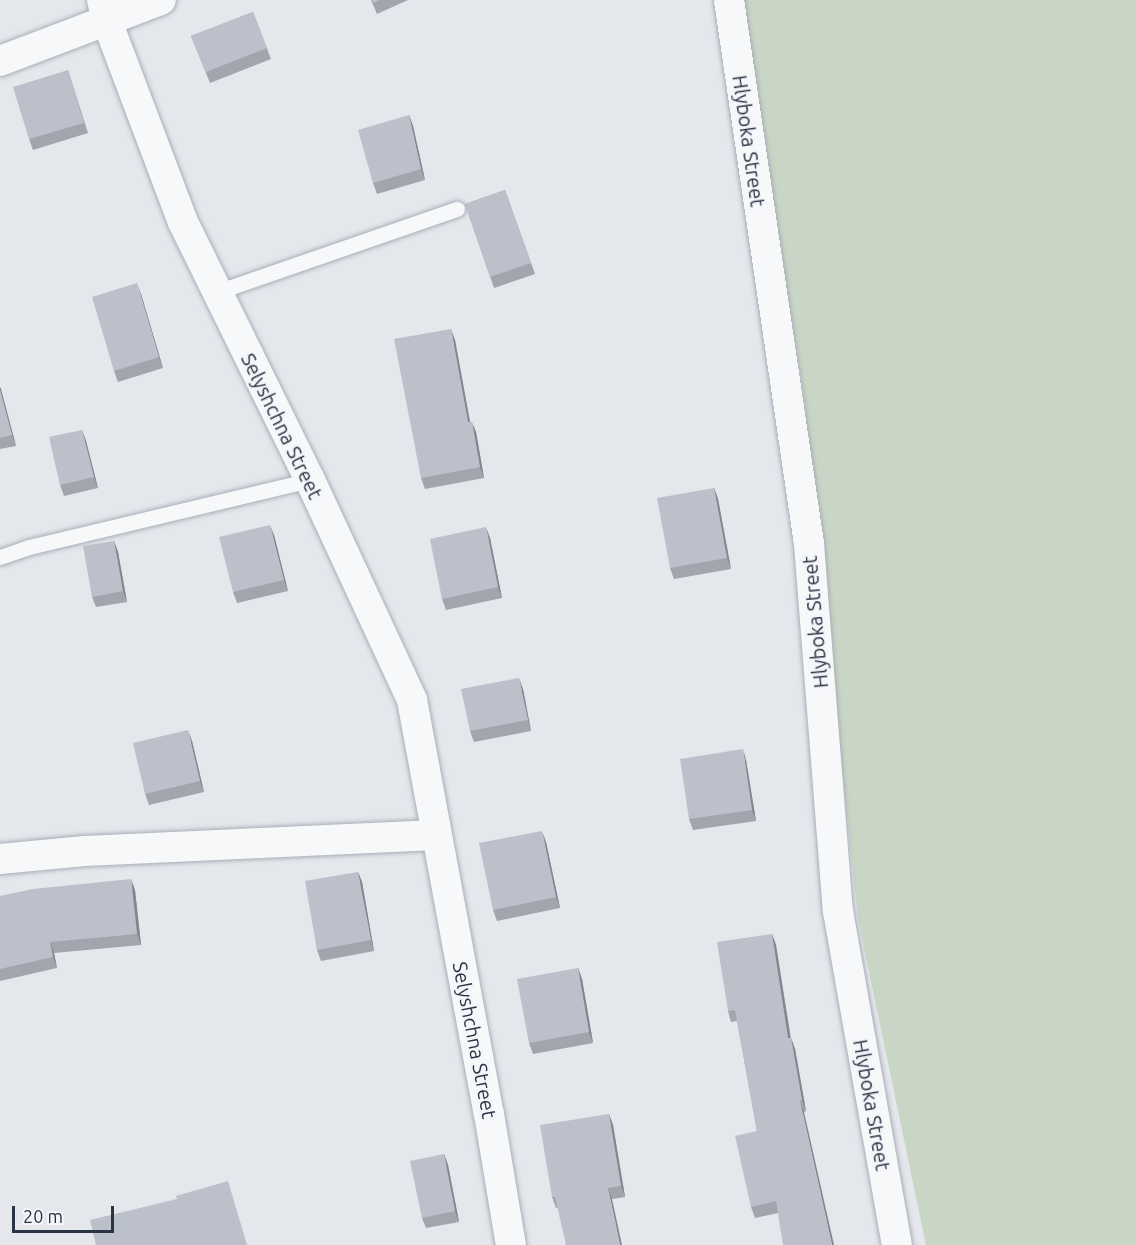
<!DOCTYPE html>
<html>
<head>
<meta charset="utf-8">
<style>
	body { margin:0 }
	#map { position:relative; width:1136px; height:1245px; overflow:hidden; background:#e4e7ec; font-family:Ubuntu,sans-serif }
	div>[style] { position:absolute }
	.green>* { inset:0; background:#c9d6c5 }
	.roads { filter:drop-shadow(0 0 2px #a9aeb7) drop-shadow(0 0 2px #a9aeb7) }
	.service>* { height:15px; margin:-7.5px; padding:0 7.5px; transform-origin:7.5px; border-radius:7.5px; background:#f7f8fa }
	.minor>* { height:30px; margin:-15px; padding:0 15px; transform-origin:15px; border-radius:15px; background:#f7f8fa }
	.wall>* { inset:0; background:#a1a5ae }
	.shaded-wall>* { inset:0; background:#83868d }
	.building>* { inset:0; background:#bbc0ca }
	span { translate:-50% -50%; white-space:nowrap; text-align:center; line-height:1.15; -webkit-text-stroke:5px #f4f6f9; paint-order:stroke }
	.street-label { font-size:20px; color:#2b3445 }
	.scale { position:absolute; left:12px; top:1206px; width:102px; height:27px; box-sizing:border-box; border:3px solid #2b3445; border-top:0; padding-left:8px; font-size:18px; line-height:21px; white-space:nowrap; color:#2b3445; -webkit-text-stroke:4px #f4f6f9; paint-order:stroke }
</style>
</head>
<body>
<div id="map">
	<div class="green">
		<i style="clip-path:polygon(738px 0,1136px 0,1136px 1245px,926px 1245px,858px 919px,803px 390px)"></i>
	</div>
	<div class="roads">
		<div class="service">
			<i style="left:217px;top:292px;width:254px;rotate:-19.1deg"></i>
			<i style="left:0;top:557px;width:31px;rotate:-19deg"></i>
			<i style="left:29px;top:547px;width:289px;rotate:-13.4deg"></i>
		</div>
		<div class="minor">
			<i style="left:102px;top:0;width:22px;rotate:77deg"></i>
			<i style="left:107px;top:21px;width:215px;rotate:69.3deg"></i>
			<i style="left:183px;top:222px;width:288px;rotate:63.8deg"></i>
			<i style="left:310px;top:480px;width:242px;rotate:65.1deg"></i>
			<i style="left:412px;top:700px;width:421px;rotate:79.5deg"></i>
			<i style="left:489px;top:1114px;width:133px;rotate:80.5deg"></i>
			<i style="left:729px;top:0;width:550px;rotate:81.63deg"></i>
			<i style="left:809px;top:544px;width:368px;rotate:85.5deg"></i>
			<i style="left:838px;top:911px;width:339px;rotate:80deg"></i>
			<i style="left:0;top:61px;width:172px;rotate:-20.8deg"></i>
			<i style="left:0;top:859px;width:85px;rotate:-5.4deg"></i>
			<i style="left:85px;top:851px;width:352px;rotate:-2.6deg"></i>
		</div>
	</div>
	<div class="wall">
		<i style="clip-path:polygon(371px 0,408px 0,377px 14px)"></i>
		<i style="clip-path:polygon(253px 12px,271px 59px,210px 83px,191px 36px)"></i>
		<i style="clip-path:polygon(68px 70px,88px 133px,33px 150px,29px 139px)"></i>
		<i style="clip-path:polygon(409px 115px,413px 126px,425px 180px,377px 194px,373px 183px)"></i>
		<i style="clip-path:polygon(505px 190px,535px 274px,494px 288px,465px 204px)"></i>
		<i style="clip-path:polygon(141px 294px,163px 368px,118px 382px,114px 371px)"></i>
		<i style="clip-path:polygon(455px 340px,470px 422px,476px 432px,484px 478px,425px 489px,421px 478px)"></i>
		<i style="clip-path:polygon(0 387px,16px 446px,0 449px)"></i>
		<i style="clip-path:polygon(82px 430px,86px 441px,98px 488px,64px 496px,60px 485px)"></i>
		<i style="clip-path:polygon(714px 488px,718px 499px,731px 569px,674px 579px,670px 568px)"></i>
		<i style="clip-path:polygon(274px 535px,288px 591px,237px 603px,233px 592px)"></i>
		<i style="clip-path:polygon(490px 538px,502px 598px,446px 610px,442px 599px)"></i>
		<i style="clip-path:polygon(114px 541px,118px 552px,127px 602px,96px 607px,92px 597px)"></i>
		<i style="clip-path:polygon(523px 689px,531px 731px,474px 742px,470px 731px)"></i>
		<i style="clip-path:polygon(192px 741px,204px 792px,149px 805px,145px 794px)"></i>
		<i style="clip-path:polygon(746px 760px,756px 821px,693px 830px,689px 819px)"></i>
		<i style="clip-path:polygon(546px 842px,560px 908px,497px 921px,493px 910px)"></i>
		<i style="clip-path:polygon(358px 872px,362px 882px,374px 951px,321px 961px,317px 950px)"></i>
		<i style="clip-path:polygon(135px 890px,141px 945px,54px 953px,57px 968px,0 981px,0 896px)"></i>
		<i style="clip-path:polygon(772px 934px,776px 945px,791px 1038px,795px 1049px,806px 1111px,804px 1112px,778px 1213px,755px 1218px,751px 1207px,757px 1131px,737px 1021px,731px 1022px,728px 1011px)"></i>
		<i style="clip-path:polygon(578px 968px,582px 979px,593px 1043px,533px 1054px,529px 1043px)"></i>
		<i style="clip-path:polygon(609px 1114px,613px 1125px,625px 1197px,556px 1208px,552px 1197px)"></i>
		<i style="clip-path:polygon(444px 1154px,448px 1165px,459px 1222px,426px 1228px,422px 1218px)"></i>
	</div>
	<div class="shaded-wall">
		<i style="clip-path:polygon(409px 115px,413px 126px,425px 180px,421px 169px)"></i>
		<i style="clip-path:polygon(137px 283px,141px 294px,163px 368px,159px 357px)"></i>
		<i style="clip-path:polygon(451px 329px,455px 340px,472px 433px,468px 422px)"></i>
		<i style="clip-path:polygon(0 387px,1px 389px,16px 446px,12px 435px,0 390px)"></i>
		<i style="clip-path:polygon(472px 422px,476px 432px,484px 478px,480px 467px)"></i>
		<i style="clip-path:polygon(82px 430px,86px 441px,98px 488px,94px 477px)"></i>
		<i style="clip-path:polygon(714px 488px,718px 499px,731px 569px,727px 558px)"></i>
		<i style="clip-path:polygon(270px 525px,274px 535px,288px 591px,284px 580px)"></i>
		<i style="clip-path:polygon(486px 527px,490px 538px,502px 598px,498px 587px)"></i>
		<i style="clip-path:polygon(114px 541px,118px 552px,127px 602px,123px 591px)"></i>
		<i style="clip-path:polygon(519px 678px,523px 689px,531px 731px,528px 720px)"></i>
		<i style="clip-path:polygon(188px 730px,192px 741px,204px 792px,200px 781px)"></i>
		<i style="clip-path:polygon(743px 749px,746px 760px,756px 821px,752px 810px)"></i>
		<i style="clip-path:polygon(542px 831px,546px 842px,560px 908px,556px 897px)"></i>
		<i style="clip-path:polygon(358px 872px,362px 882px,374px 951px,371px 940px)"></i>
		<i style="clip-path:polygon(131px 879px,135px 890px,141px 945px,137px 934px)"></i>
		<i style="clip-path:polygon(772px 934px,776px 945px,792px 1049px,788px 1038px)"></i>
		<i style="clip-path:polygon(50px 942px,54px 953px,57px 968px,53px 957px)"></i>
		<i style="clip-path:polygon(578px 968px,582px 979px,593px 1043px,589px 1032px)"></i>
		<i style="clip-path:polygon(791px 1038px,795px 1049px,806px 1111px,802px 1100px)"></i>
		<i style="clip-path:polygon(800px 1101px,804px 1112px,834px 1245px,832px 1245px)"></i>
		<i style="clip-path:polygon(609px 1114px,613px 1125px,625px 1197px,621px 1186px)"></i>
		<i style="clip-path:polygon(444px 1154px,448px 1165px,459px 1222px,455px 1211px)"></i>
		<i style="clip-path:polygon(608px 1188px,612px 1199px,622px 1245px,620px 1245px)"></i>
	</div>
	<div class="building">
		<i style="clip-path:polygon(372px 0,379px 0,373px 3px)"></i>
		<i style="clip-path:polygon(253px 12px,267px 48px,206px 72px,191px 36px)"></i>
		<i style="clip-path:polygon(68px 70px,84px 123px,29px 139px,13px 87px)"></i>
		<i style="clip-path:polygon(409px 115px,421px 169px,373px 183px,358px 130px)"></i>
		<i style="clip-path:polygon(505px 190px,531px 263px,490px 277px,465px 204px)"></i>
		<i style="clip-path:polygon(137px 283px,159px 357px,114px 371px,92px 297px)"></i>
		<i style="clip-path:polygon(451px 329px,468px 422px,472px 422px,480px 467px,421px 478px,394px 339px)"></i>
		<i style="clip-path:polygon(0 390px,12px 435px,0 438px)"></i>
		<i style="clip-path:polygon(82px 430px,94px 477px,60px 485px,49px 437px)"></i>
		<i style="clip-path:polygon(714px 488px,727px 558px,670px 568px,657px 498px)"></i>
		<i style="clip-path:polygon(270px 525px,284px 580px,233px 592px,219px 537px)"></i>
		<i style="clip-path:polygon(486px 527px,498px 587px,442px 599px,430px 539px)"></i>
		<i style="clip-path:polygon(114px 541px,123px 591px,92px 597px,83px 546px)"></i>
		<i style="clip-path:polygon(519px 678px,528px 720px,470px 731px,461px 689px)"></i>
		<i style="clip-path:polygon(188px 730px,200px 781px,145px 794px,133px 743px)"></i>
		<i style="clip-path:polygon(743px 749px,752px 810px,689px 819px,680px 759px)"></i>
		<i style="clip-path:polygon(542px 831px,556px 897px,493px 910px,479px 843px)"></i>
		<i style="clip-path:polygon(358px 872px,371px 940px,317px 950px,305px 881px)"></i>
		<i style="clip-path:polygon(131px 879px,137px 934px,50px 942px,53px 957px,0 969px,0 896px,33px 889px)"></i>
		<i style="clip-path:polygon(772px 934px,788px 1038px,791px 1038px,802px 1100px,800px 1101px,832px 1245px,783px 1245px,776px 1201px,751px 1207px,735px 1136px,757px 1131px,735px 1010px,728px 1011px,717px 942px)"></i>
		<i style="clip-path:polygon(578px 968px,589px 1032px,529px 1043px,517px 979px)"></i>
		<i style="clip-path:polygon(609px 1114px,621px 1186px,608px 1188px,620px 1245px,566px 1245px,555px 1197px,552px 1197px,540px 1125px)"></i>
		<i style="clip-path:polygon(444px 1154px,455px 1211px,422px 1218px,410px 1161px)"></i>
		<i style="clip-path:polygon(228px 1181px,247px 1245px,96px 1245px,90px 1220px,177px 1199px,176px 1196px)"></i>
	</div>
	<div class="street-label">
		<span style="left:749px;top:141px;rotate:82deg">Hlyboka Street</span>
		<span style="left:282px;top:426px;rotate:64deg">Selyshchna Street</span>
		<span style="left:815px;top:622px;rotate:-95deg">Hlyboka Street</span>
		<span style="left:475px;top:1040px;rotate:79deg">Selyshchna Street</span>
		<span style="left:872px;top:1105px;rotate:80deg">Hlyboka Street</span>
	</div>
	<div class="scale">20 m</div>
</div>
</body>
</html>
